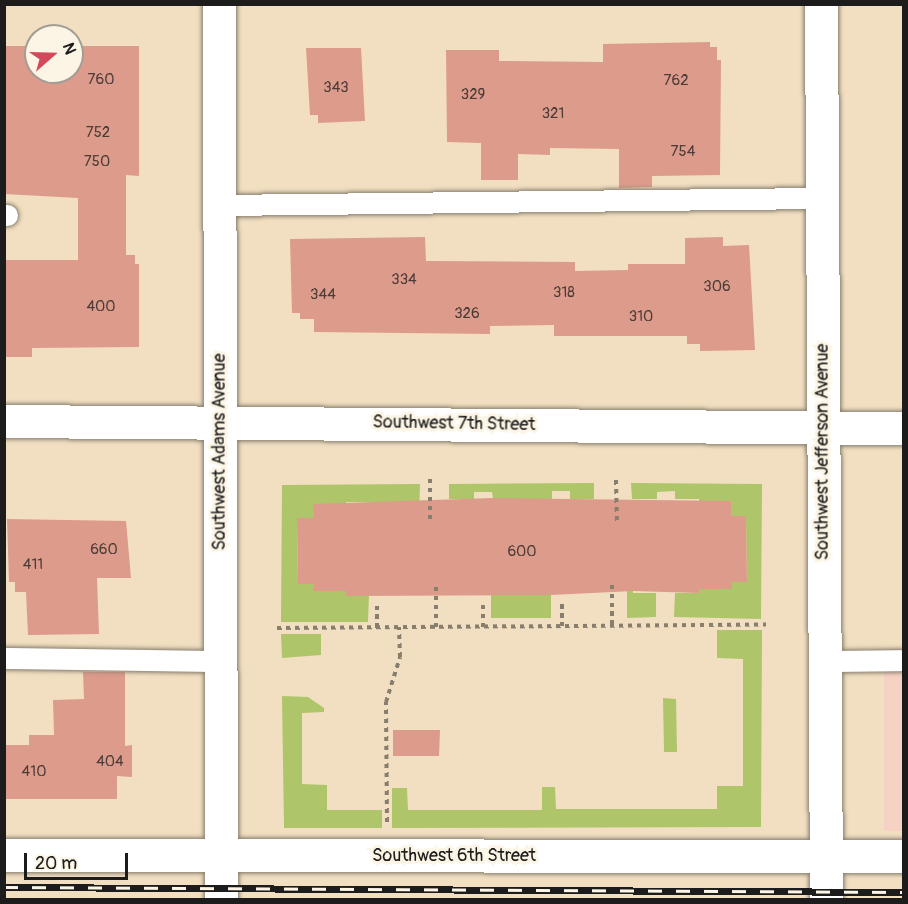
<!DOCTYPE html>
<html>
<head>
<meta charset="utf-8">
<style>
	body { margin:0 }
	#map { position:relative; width:908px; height:904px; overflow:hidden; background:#f2dfc1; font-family:Pangolin,sans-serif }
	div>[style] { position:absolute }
	.built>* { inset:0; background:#f6d2c4 }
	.green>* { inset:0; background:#afc569 }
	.building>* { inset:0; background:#dc9b8b }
	.path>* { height:4px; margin-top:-2px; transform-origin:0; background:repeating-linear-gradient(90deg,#877e6e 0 4.5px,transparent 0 9px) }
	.roads { filter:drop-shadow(0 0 2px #877e6e) drop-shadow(0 0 2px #877e6e) }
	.lane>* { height:21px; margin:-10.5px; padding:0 10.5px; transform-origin:10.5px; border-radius:10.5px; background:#fff }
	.street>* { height:33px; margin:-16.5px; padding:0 16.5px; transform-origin:16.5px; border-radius:16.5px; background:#fff }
	.secondary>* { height:33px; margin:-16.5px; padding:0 16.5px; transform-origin:16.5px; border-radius:16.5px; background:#fff }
	.rail>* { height:7px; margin-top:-3.5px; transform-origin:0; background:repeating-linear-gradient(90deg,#fcf5e5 0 14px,#1c1c1c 0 28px); box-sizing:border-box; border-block:2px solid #1c1c1c }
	span { translate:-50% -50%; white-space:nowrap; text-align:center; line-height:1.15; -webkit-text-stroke:6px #fcf5e5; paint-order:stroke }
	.number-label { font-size:15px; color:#4c3c38 }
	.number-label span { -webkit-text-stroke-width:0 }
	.street-label { font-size:18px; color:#1c1c1c }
	.frame { position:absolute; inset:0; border:6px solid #1c1c1c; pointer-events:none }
	.north { position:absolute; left:24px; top:24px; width:60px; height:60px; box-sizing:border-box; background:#fcf5e5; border:2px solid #a29e95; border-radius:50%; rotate:70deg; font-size:16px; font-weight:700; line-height:24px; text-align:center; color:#1c1c1c }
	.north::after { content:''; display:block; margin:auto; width:21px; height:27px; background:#d1495b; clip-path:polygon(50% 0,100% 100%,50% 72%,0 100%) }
	.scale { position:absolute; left:24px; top:853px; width:104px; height:27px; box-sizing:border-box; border:3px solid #1c1c1c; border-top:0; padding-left:8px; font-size:18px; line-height:21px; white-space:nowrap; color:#1c1c1c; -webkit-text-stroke:4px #fcf5e5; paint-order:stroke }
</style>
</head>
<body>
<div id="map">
	<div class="built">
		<i style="clip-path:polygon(884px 649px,903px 649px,903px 831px,884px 831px)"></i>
	</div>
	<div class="green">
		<i style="clip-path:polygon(594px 483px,594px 499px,570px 499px,570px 491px,552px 491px,552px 499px,493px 499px,492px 492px,474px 492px,474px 499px,449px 499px,449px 484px)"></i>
		<i style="clip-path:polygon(631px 483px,762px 484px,761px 619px,674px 617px,675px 593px,699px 593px,699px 578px,706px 589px,732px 589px,732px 582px,747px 582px,746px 516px,731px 516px,731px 501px,704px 501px,700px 516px,699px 499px,675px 499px,675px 491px,657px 492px,657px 499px,632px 499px)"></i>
		<i style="clip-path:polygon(420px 484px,419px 516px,372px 505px,372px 502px,346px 502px,346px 518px,341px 504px,314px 504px,314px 518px,297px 519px,298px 584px,314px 584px,314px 591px,341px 591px,346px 579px,346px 596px,369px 595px,368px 622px,281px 622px,282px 485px)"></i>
		<i style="clip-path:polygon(627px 578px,633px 578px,633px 593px,656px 593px,656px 617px,627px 618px)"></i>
		<i style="clip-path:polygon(491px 593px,551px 593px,551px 618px,491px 618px)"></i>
		<i style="clip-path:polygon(717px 630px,762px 630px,761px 827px,392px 828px,392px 788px,407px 788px,408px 810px,542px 810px,542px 787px,555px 787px,556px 809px,717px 809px,717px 786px,743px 786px,743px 659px,717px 658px)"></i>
		<i style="clip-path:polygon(281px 634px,321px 634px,321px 655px,282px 658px)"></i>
		<i style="clip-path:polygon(282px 696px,308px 697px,324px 708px,324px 712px,302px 713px,302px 784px,327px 785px,327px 810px,382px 810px,382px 828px,284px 828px)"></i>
		<i style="clip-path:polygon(663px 698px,676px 699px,677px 752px,664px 752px)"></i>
	</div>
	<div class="building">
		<i style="clip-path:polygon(710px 42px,710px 47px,717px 47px,717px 60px,721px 60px,720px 175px,652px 176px,652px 187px,619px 188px,619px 149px,550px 148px,550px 155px,518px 154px,518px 180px,481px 180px,481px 143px,447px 142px,446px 50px,499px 50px,499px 61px,603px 62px,603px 44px)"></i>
		<i style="clip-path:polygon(4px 46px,36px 46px,36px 72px,72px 72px,72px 46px,139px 46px,139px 176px,126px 175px,126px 255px,135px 255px,135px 264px,139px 264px,139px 347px,32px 348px,32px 357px,4px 357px,4px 260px,78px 260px,78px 198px,4px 194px)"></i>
		<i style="clip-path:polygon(306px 48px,361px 48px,365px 121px,318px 123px,318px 115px,310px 115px)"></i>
		<i style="clip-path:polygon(425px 237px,426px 261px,575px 262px,575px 271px,628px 270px,628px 264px,685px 264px,685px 238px,723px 237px,723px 246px,749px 245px,755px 350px,700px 351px,700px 344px,687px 344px,687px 336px,554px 336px,554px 325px,490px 326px,490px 334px,314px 332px,314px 319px,300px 319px,300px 313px,292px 313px,290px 239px)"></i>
		<i style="clip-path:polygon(493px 498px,731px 501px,731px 516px,746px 516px,747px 582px,732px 582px,732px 589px,699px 589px,699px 593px,633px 591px,551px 595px,346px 596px,346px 591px,313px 591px,314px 584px,298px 584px,297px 518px,314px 518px,313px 504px)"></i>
		<i style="clip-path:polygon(7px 519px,126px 521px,131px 578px,97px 578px,99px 634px,28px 635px,26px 592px,15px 592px,15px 582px,9px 582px)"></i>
		<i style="clip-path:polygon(83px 672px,125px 672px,125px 746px,132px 745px,132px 777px,117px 776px,117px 799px,6px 799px,6px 745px,29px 745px,29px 735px,54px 735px,53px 700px,84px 699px)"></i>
		<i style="clip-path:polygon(393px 730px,440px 730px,439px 756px,393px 756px)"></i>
	</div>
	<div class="path">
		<i style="left:430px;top:479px;width:44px;rotate:90deg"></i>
		<i style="left:616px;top:480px;width:43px;rotate:88.7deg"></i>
		<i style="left:562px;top:604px;width:22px;rotate:90deg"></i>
		<i style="left:612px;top:625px;width:41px;rotate:-90deg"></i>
		<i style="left:436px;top:627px;width:41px;rotate:-90deg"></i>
		<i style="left:483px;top:627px;width:24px;rotate:-90deg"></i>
		<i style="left:277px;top:628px;width:489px;rotate:-0.4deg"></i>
		<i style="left:377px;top:628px;width:22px;rotate:-90deg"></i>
		<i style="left:387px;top:822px;width:120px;rotate:-90.5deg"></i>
		<i style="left:386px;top:702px;width:47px;rotate:-72.7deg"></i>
		<i style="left:400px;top:657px;width:30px;rotate:-92deg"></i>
	</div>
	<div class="roads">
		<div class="lane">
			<i style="left:220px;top:205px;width:602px;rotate:-0.67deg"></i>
			<i style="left:4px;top:215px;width:3px"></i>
			<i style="left:4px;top:658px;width:216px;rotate:0.8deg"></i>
			<i style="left:824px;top:661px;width:80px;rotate:-0.7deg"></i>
		</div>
		<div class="street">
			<i style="left:219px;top:4px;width:896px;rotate:89.87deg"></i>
			<i style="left:4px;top:421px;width:900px;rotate:0.45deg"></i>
			<i style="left:4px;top:855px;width:900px;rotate:0.06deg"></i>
		</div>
		<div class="secondary">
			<i style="left:821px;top:4px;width:896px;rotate:89.68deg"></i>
		</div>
	</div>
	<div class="rail">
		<i style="left:4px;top:887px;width:900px;rotate:0.32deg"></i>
	</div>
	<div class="number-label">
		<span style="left:101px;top:80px">760</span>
		<span style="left:676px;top:81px">762</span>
		<span style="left:336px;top:88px">343</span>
		<span style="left:473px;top:95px">329</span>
		<span style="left:553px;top:114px">321</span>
		<span style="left:98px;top:133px">752</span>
		<span style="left:683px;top:152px">754</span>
		<span style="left:97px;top:162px">750</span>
		<span style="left:404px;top:280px">334</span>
		<span style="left:717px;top:287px">306</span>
		<span style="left:564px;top:293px">318</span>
		<span style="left:323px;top:295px">344</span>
		<span style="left:101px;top:307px">400</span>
		<span style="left:467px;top:314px">326</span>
		<span style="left:641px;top:317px">310</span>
		<span style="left:104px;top:550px">660</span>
		<span style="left:522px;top:552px">600</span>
		<span style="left:33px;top:565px">411</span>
		<span style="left:110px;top:762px">404</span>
		<span style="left:34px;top:772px">410</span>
	</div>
	<div class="street-label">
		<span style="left:454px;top:424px;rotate:1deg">Southwest 7th Street</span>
		<span style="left:220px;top:452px;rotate:-90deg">Southwest Adams Avenue</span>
		<span style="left:823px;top:452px;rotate:-90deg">Southwest Jefferson Avenue</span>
		<span style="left:454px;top:856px">Southwest 6th Street</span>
	</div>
	<div class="frame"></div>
	<div class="north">N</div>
	<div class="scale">20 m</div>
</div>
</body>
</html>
